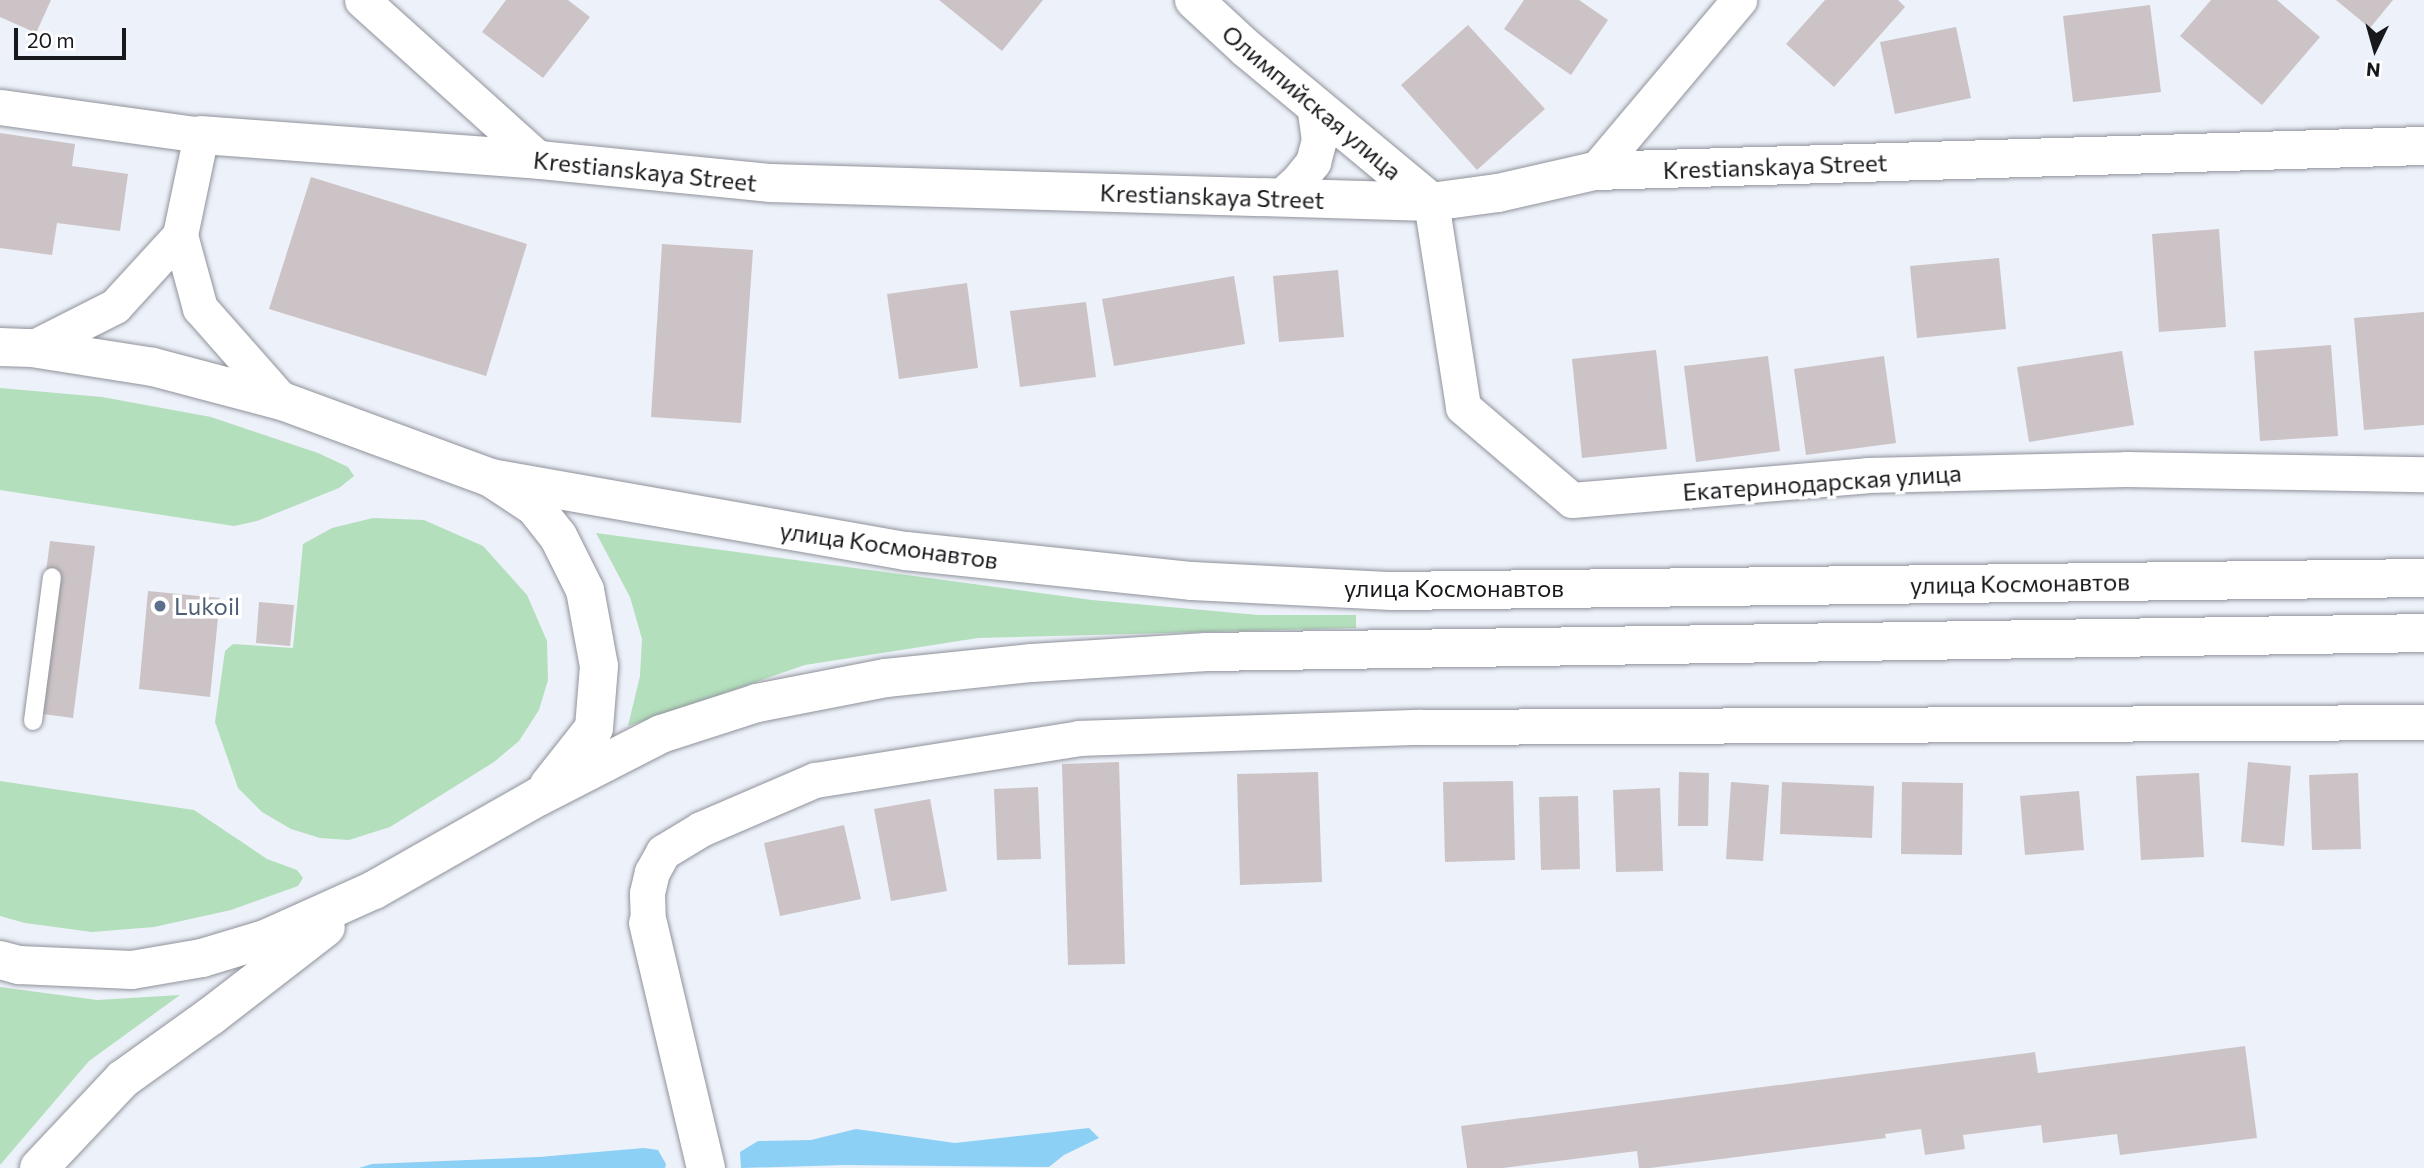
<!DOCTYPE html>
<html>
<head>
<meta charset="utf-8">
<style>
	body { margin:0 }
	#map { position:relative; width:2424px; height:1168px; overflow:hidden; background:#edf1f9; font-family:Commissioner,sans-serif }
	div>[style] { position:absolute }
	.green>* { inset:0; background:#b3dfbc }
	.water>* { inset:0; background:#8cd0f5 }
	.building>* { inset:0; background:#ccc3c6 }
	.roads { filter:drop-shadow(0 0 2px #8f929a) drop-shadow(0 0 2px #8f929a) }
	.lane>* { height:18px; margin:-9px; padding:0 9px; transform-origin:9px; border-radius:9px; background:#fff }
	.street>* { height:35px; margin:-17.5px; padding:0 17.5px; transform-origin:17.5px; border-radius:17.5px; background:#fff }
	.secondary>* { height:38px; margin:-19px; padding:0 19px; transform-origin:19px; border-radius:19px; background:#fff }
	.primary>* { height:38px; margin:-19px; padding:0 19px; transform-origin:19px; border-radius:19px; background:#fff }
	.dots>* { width:19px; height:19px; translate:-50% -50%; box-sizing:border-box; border:4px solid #fff; border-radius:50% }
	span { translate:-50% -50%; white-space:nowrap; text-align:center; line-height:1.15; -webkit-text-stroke:7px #fff; paint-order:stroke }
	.street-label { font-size:24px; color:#17181b }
	.service-label { font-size:24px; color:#4e5e75 }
	.left { translate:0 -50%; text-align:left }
	.north { position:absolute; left:2340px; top:14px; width:70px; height:70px; -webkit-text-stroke:5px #fff; paint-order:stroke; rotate:185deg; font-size:19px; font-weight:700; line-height:28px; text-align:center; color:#17181b }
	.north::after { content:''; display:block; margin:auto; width:24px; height:32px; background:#17181b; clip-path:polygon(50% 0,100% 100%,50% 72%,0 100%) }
	.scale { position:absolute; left:14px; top:28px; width:112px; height:32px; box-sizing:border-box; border:4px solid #17181b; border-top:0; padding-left:9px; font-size:21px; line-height:24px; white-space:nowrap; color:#17181b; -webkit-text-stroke:5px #fff; paint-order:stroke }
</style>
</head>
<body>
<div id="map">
	<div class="green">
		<i style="clip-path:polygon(0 388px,102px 397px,211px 417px,318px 453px,348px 467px,354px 476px,339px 488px,257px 521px,234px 526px,0 490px)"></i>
		<i style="clip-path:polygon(373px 518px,424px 520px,483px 546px,527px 595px,547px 641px,548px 680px,539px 710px,519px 741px,494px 762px,390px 827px,349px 840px,320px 838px,291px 829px,262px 812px,238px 788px,215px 722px,225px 651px,233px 644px,293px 648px,303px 544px,332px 528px)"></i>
		<i style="clip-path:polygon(596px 533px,1092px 600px,1258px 615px,1356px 615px,1356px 628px,978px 638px,805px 665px,628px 726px,640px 676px,642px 639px,630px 597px)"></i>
		<i style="clip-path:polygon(0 781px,194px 810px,267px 859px,297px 870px,303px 878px,298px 886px,231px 910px,154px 927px,92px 932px,25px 923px,0 916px)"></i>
		<i style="clip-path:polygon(0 987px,97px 1000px,180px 995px,89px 1061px,0 1165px)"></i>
	</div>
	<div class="water">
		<i style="clip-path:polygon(1089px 1128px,1099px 1138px,1064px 1155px,1049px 1167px,845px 1165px,741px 1168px,740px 1152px,758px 1141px,811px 1140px,856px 1129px,955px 1143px)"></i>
		<i style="clip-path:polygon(644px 1148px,658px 1150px,666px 1164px,665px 1168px,359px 1168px,372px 1164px,539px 1157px)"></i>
	</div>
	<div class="building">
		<i style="clip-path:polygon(0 0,51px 0,36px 33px,0 17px)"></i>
		<i style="clip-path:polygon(506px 0,568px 0,590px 17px,543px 78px,482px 32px)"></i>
		<i style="clip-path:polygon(939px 0,1043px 0,1002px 51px)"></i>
		<i style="clip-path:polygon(1524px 0,1579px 0,1608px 20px,1571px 75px,1504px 29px)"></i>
		<i style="clip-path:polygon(1825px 0,1898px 0,1905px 7px,1834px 87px,1786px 44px)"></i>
		<i style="clip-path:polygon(2211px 0,2277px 0,2320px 37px,2262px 105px,2180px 36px)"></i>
		<i style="clip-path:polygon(2336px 0,2393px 0,2370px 28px)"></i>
		<i style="clip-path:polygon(2150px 5px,2161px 92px,2073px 102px,2063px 16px)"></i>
		<i style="clip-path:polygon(1468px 25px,1545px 109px,1477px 170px,1401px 85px)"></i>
		<i style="clip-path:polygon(1956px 27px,1971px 98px,1895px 114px,1880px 42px)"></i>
		<i style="clip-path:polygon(0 133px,75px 144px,72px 166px,128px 174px,120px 231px,57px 223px,52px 255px,0 248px)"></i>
		<i style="clip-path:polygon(311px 177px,527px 244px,486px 376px,269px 309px)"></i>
		<i style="clip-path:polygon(2219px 229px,2226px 327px,2159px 332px,2152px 234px)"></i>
		<i style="clip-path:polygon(662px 244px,753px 250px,741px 423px,651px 417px)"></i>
		<i style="clip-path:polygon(1999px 258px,2006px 329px,1917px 338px,1910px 266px)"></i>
		<i style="clip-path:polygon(1338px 270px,1344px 337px,1279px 342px,1273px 276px)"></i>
		<i style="clip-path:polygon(1234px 276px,1245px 344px,1114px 366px,1102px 299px)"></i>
		<i style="clip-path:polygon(967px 283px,978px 368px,899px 379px,887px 294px)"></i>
		<i style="clip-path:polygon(1086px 302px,1096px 377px,1020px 387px,1010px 311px)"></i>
		<i style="clip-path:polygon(2424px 312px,2424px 425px,2364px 430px,2354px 318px)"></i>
		<i style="clip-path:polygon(2331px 345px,2338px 436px,2260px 441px,2254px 351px)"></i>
		<i style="clip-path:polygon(1656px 350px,1667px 449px,1582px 458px,1572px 359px)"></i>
		<i style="clip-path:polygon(2122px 351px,2134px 425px,2029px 442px,2017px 367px)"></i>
		<i style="clip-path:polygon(1768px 356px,1780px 451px,1696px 462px,1684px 366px)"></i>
		<i style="clip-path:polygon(1884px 356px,1896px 443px,1806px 455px,1794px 369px)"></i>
		<i style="clip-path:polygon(50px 541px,95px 546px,73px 718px,28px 712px)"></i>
		<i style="clip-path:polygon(148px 591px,220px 598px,210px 697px,139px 689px)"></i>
		<i style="clip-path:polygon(259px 602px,294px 605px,290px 646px,256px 643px)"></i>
		<i style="clip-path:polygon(1119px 762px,1125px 964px,1068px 965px,1062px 764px)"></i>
		<i style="clip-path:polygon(2248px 762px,2291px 766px,2284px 846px,2241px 842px)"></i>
		<i style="clip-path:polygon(1318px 772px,1322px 882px,1240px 885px,1237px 774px)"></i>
		<i style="clip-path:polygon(1679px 772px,1709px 773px,1708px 826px,1678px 826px)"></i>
		<i style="clip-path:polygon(2199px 773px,2204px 857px,2141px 860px,2136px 776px)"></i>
		<i style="clip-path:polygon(2358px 773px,2361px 849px,2312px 850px,2309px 775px)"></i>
		<i style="clip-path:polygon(1513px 781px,1515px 860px,1445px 862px,1443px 782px)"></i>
		<i style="clip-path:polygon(1731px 782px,1769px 785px,1763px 861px,1726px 859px)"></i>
		<i style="clip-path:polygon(1782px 782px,1874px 786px,1872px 838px,1780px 834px)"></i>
		<i style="clip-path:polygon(1902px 782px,1963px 783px,1962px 855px,1901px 854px)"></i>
		<i style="clip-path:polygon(1038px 787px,1041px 859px,997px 860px,994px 789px)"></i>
		<i style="clip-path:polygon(1660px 788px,1663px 871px,1616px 872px,1613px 790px)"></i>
		<i style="clip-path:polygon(2079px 791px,2084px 850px,2025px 855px,2020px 796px)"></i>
		<i style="clip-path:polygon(1578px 796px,1580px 869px,1541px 870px,1539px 797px)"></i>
		<i style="clip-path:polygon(930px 799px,947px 891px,891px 901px,874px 809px)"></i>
		<i style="clip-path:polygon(844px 825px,861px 899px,780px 916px,764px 843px)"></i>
		<i style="clip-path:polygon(2245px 1046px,2257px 1138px,2120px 1155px,2117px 1134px,2043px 1143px,2041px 1125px,1963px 1135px,1965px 1149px,1925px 1155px,1921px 1129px,1885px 1134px,1886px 1138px,1650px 1168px,1639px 1168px,1637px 1151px,1503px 1168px,1467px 1168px,1461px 1126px,2035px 1052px,2038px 1073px)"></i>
	</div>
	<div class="roads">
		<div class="lane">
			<i style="left:33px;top:721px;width:145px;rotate:-82.5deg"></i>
		</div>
		<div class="street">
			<i style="left:362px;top:0;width:239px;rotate:42deg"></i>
			<i style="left:0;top:107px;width:203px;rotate:7.9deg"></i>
			<i style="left:201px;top:135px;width:102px;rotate:101.9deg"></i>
			<i style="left:180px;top:235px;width:76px;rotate:74.7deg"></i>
			<i style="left:200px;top:308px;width:124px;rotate:48.6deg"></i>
			<i style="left:1595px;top:171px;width:224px;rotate:-49.9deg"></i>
			<i style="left:1279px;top:198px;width:24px;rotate:-42deg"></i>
			<i style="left:1297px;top:182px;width:26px;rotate:-51deg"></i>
			<i style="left:1313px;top:162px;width:23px;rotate:-75deg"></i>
			<i style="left:1319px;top:140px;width:35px;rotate:-98deg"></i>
			<i style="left:1431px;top:202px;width:207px;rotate:81.1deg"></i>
			<i style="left:1463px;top:407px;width:143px;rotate:40.5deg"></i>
			<i style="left:1572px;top:500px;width:296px;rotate:-4.8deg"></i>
			<i style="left:1867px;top:475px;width:259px;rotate:-1.3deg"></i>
			<i style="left:2126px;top:469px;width:298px;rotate:1deg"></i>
			<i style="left:32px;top:348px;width:93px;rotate:-26.8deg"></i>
			<i style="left:115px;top:306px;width:96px;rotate:-47.5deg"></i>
			<i style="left:648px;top:923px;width:30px;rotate:-92deg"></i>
			<i style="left:647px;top:893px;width:22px;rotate:-77deg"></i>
			<i style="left:652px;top:872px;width:23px;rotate:-61deg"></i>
			<i style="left:663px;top:852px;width:44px;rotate:-31.2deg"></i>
			<i style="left:701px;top:829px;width:124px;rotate:-23.3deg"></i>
			<i style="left:815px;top:780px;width:267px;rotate:-9deg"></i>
			<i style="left:1079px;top:738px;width:339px;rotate:-1.9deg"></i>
			<i style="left:1418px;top:727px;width:1006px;rotate:-0.28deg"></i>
		</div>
		<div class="secondary">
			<i style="left:1194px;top:0;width:72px;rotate:42.8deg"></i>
			<i style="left:1247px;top:49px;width:239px;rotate:39.7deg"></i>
			<i style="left:201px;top:135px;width:340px;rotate:4.2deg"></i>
			<i style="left:540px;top:160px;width:231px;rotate:5.7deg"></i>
			<i style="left:770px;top:183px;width:661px;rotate:1.65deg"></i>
			<i style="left:1431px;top:202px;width:68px;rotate:-7.7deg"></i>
			<i style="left:1498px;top:193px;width:99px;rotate:-12.8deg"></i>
			<i style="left:1595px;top:171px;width:829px;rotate:-1.73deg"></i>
			<i style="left:648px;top:923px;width:252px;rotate:76.7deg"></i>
		</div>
		<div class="primary">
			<i style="left:0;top:347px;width:32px;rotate:2deg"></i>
			<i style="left:32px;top:348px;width:122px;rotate:8.9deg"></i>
			<i style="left:153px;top:367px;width:133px;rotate:14.8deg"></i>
			<i style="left:282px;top:401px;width:223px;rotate:20.2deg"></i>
			<i style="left:491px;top:478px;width:53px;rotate:33.4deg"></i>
			<i style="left:535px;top:507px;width:37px;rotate:52deg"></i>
			<i style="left:558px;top:536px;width:60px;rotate:63.4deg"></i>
			<i style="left:585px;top:590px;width:77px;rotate:79.6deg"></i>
			<i style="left:599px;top:666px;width:62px;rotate:94.6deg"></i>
			<i style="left:594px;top:728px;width:73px;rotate:128.3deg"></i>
			<i style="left:491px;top:478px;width:421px;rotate:10deg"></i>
			<i style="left:906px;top:551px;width:288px;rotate:6deg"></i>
			<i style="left:1192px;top:581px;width:200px;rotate:2.9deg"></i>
			<i style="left:1392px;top:591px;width:1032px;rotate:-0.72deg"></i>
			<i style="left:0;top:960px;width:20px;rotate:15deg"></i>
			<i style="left:19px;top:965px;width:113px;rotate:2.5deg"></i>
			<i style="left:132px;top:970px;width:71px;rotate:-9.7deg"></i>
			<i style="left:202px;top:958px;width:66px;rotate:-16.8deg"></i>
			<i style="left:265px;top:939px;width:120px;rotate:-24.2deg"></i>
			<i style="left:374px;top:890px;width:189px;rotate:-29.6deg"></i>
			<i style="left:538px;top:797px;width:138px;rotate:-27.1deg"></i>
			<i style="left:661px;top:734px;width:101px;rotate:-17.9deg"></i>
			<i style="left:757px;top:703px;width:131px;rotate:-11deg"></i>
			<i style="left:886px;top:678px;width:147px;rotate:-5.9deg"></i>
			<i style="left:1032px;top:663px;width:175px;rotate:-3.6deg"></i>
			<i style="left:1207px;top:652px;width:1217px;rotate:-0.89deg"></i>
			<i style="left:39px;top:1168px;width:122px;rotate:-46.7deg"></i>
			<i style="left:123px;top:1079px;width:108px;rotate:-35.6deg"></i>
			<i style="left:211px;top:1016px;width:145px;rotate:-37.7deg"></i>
		</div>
	</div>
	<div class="dots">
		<i style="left:160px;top:606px;background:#5c6f8a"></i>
	</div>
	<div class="street-label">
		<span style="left:1312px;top:102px;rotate:40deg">Олимпийская улица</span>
		<span style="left:1775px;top:166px;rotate:-2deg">Krestianskaya Street</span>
		<span style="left:645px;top:171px;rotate:6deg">Krestianskaya Street</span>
		<span style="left:1212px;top:196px;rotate:2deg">Krestianskaya Street</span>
		<span style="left:1822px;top:482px;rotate:-4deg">Екатеринодарская улица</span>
		<span style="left:889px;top:545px;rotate:8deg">улица Космонавтов</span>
		<span style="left:2020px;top:583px;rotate:-1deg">улица Космонавтов</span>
		<span style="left:1454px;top:588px">улица Космонавтов</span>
	</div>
	<div class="service-label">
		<span class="left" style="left:174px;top:606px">Lukoil</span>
	</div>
	<div class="north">N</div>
	<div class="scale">20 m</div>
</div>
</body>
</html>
